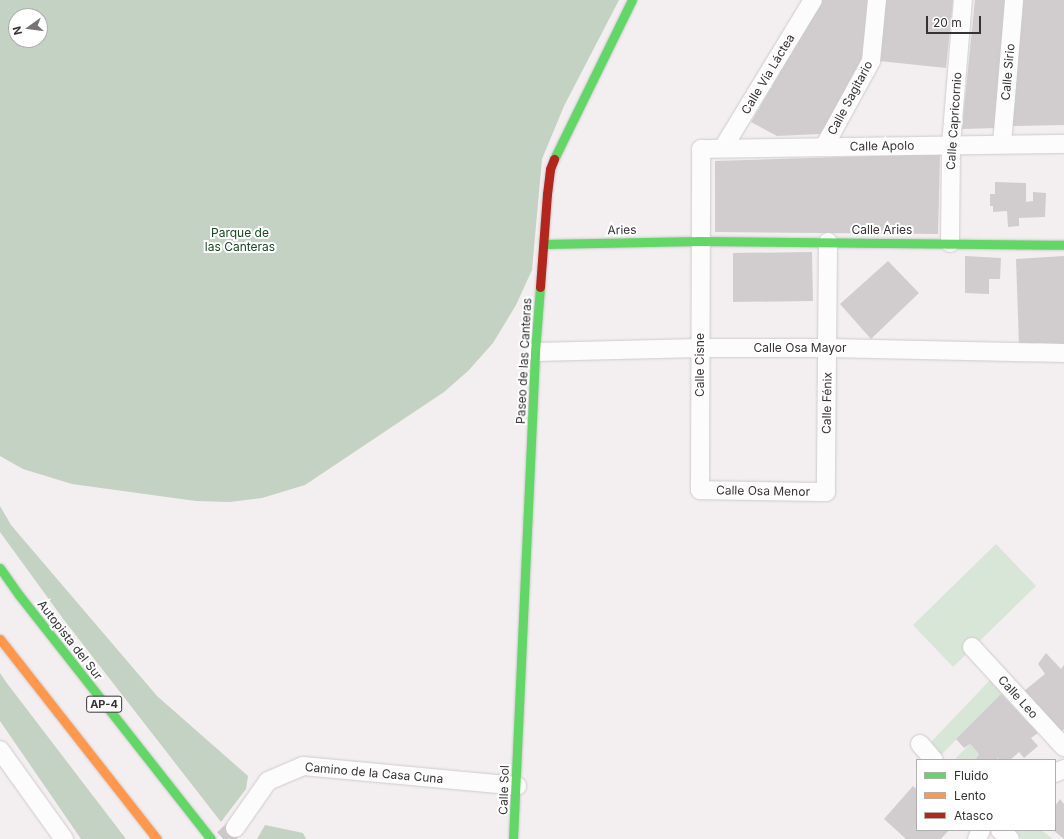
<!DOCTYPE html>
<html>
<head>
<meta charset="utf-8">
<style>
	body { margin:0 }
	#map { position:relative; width:1064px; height:839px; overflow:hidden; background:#f3eef0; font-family:Inter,sans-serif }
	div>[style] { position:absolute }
	.green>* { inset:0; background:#d8e6d8 }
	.forest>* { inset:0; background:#c3d2c3 }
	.building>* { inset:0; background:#d1cdce }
	.street-tunnel>* { height:18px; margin-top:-9px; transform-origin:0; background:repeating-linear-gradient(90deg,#cdc8ca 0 18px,transparent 0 27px) }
	.roads { filter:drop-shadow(0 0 1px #cfcbcc) drop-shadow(0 0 1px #cfcbcc) }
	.street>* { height:18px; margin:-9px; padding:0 9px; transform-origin:9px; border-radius:9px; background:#fdfcfd }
	.fast>* { height:9px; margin:-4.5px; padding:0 4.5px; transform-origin:4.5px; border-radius:4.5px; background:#63d668 }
	.slow>* { height:9px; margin:-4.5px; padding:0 4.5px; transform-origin:4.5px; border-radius:4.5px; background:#ff974d }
	.jam>* { height:9px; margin:-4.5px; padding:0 4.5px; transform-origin:4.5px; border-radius:4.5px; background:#b3261e }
	span { translate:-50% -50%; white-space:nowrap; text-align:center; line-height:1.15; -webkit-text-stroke:4px #fff; paint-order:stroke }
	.shield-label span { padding:1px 3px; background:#fff; border:1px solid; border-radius:3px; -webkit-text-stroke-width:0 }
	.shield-label { font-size:11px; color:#363233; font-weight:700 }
	.street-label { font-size:12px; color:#363233 }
	.park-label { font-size:12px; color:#174820 }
	.legend { position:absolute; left:916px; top:759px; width:140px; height:72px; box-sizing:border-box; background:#fff; border:1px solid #afadad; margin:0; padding:5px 7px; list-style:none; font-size:12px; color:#363233 }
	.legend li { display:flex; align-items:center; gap:8px; height:20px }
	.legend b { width:20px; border:1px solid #afadad }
	.north { position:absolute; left:8px; top:8px; width:40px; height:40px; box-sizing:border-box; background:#fff; border:1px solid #afadad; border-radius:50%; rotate:256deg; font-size:11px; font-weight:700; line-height:16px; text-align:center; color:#363233 }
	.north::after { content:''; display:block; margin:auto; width:14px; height:18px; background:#787475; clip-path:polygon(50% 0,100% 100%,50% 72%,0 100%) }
	.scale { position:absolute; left:926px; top:16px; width:55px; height:18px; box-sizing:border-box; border:2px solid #363233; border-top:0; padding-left:5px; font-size:12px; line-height:14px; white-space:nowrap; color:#363233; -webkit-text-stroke:3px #fff; paint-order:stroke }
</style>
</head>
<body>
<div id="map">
	<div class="green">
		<i style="clip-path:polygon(996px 544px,1036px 586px,953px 667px,913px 625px)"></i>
		<i style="clip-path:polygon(993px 677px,1024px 710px,1020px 714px,1001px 695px,941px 755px,928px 745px)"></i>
		<i style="clip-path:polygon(970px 744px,979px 754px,976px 757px,978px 760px,954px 760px)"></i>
		<i style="clip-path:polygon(1012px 830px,1041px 830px,1053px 839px,1022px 839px)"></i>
	</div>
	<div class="forest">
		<i style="clip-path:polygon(evenodd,0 0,619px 0,564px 106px,542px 159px,532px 270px,516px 305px,493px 343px,468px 371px,444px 392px,305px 485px,262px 498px,230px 502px,196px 501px,72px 484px,23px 469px,0 456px,0 0,16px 16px,40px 16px,40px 40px,16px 40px,16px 16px)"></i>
		<i style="clip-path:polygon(0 506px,11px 525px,157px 696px,248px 776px,246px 789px,221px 822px,64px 620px,0 532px)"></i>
		<i style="clip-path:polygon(0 673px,6px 682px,126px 839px,81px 839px,0 721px)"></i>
		<i style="clip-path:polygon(265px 825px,303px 833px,306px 839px,257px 839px)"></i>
	</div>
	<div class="building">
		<i style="clip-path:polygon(822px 0,872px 0,867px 58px,820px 134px,777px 136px,751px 122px)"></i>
		<i style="clip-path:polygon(885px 0,953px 0,946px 68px,879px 61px)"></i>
		<i style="clip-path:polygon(975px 0,1008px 0,997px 128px,962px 129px)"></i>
		<i style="clip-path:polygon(1022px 0,1064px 0,1064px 125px,1012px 126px)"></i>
		<i style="clip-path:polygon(940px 154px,938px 234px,715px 232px,715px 161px)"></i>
		<i style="clip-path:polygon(995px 182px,1026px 183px,1026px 202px,1033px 201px,1033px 192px,1046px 193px,1045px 217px,1019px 218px,1019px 226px,1008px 227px,1007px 211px,993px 212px,993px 206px,990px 206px,990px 194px,995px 194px)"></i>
		<i style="clip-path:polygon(812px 252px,813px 301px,733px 302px,733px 253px)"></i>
		<i style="clip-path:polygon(965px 256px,1001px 258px,1000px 279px,989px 279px,989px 294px,965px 293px)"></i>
		<i style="clip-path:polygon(1064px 256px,1064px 345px,1019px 345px,1016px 259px)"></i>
		<i style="clip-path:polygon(888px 261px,919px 293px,871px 339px,840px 304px)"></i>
		<i style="clip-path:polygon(1046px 653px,1061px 669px,1064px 665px,1064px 729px,1061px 732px,1024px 691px,1045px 674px,1038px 664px)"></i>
		<i style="clip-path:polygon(1001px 694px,1038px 733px,1031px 738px,1038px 746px,1024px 758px,1019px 752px,1010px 760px,1000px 760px,998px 758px,996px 760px,978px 760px,976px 758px,979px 754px,970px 744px,964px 748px,956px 739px)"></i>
		<i style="clip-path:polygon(913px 786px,917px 790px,917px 830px,949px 830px,941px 839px,906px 839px,884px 819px)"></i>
		<i style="clip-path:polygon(1060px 799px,1064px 804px,1064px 839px,1053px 830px,1055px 830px,1055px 806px)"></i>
	</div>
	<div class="street-tunnel">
		<i style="left:223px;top:839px;width:16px;rotate:-43deg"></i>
	</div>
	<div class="roads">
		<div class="street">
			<i style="left:1002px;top:144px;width:144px;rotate:-85.2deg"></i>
			<i style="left:824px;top:147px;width:98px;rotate:-61.3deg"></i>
			<i style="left:871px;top:61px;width:61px;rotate:-84.4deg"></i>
			<i style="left:723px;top:148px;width:173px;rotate:-58.7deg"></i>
			<i style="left:828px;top:242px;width:250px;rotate:90.5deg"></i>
			<i style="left:826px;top:492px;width:126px;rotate:-179.1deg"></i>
			<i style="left:700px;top:490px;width:341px;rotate:-89.8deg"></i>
			<i style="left:701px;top:149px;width:363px;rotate:-0.8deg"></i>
			<i style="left:950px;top:243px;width:98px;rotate:-89.4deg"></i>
			<i style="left:951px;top:145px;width:145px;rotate:-85.3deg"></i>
			<i style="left:535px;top:352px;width:165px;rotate:-1.4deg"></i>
			<i style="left:700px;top:348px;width:128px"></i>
			<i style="left:828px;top:348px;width:236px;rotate:1.2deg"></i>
			<i style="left:972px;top:647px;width:136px;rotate:47.4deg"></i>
			<i style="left:920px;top:744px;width:21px;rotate:49deg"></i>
			<i style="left:0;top:750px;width:110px;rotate:54.3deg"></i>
			<i style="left:1055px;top:773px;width:10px;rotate:-24deg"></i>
			<i style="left:235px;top:828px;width:57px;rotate:-54.9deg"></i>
			<i style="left:268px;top:781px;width:38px;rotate:-23deg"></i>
			<i style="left:303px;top:766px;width:215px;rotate:5.3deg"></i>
			<i style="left:1000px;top:830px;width:13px;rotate:42deg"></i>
			<i style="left:977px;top:839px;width:10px;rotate:-66deg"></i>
		</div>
		<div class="fast">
			<i style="left:554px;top:159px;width:177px;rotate:-63.9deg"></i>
			<i style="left:544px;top:244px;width:156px;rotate:-1.1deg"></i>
			<i style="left:700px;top:241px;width:364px;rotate:0.6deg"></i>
			<i style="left:0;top:568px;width:33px;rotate:55deg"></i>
			<i style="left:19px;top:595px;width:310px;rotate:51.8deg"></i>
			<i style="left:513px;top:839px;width:487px;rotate:-87.4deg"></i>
			<i style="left:535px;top:352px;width:65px;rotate:-85.6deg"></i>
		</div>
		<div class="slow">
			<i style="left:0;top:639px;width:254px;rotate:51.9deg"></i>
		</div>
		<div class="jam">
			<i style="left:540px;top:287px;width:93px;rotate:-85.7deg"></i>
			<i style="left:547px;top:194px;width:25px;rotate:-83deg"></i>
			<i style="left:550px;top:169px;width:11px;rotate:-68deg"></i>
		</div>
	</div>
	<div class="shield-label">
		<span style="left:104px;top:704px">AP-4</span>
	</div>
	<div class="street-label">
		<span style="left:1008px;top:72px;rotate:-85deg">Calle Sirio</span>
		<span style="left:768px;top:74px;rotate:-59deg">Calle Vía Láctea</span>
		<span style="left:850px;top:98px;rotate:-62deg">Calle Sagitario</span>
		<span style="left:954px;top:121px;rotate:-86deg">Calle Capricornio</span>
		<span style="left:882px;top:146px;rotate:-1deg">Calle Apolo</span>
		<span style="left:622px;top:230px;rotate:-1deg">Aries</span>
		<span style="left:882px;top:230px">Calle Aries</span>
		<span style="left:800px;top:348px">Calle Osa Mayor</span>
		<span style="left:524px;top:361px;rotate:-87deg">Paseo de las Canteras</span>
		<span style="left:700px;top:365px;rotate:-90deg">Calle Cisne</span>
		<span style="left:827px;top:403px;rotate:-89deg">Calle Fénix</span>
		<span style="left:763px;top:491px;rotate:1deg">Calle Osa Menor</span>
		<span style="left:70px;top:640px;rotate:52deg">Autopista del Sur</span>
		<span style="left:1018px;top:697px;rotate:48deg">Calle Leo</span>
		<span style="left:374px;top:773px;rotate:5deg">Camino de la Casa Cuna</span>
		<span style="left:504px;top:790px;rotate:-88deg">Calle Sol</span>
	</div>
	<div class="park-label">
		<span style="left:240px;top:240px">Parque de<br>las Canteras</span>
	</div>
	<ul class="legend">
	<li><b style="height:5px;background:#63d668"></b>Fluido</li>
	<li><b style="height:5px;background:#ff974d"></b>Lento</li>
	<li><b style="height:5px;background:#b3261e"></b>Atasco</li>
	</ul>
	<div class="north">N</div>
	<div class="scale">20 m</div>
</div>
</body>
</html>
